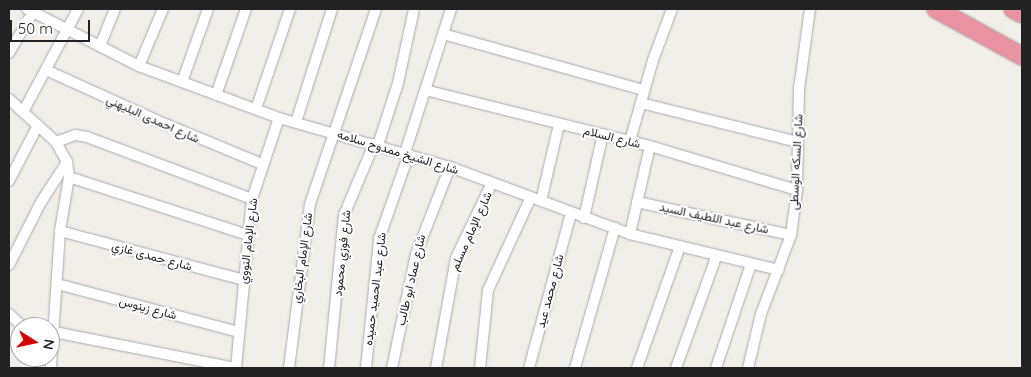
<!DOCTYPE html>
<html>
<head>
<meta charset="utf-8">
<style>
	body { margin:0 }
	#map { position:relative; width:1031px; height:377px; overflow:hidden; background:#f2efe9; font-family:Quicksand,Vazirmatn,sans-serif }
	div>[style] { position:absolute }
	.roads { filter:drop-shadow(0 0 1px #a9a9a9) drop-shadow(0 0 1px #a9a9a9) }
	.street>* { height:10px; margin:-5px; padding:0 5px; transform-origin:5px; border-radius:5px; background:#fff }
	.highway>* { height:18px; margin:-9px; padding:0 9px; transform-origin:9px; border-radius:9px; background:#e892a2 }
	span { translate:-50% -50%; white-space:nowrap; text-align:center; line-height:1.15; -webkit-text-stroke:4px #fff; paint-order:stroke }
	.street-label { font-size:12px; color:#222 }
	.frame { position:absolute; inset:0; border:10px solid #222; pointer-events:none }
	.north { position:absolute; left:10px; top:317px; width:50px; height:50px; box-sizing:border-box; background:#fff; border:1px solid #a7a7a7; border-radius:50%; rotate:100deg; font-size:14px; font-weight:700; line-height:20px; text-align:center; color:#222 }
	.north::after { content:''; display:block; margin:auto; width:18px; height:22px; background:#d40000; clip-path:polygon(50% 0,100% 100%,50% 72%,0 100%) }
	.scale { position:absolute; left:10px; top:20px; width:80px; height:22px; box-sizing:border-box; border:2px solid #222; border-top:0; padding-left:6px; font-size:15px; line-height:18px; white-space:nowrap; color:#222; -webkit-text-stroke:4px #fff; paint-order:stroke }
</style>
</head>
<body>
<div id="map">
	<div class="roads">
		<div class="street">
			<i style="left:27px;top:9px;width:126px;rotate:27deg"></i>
			<i style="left:139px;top:66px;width:149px;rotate:20.4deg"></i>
			<i style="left:279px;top:118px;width:178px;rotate:16deg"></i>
			<i style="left:450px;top:167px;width:192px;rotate:20.4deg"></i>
			<i style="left:630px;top:234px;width:153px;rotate:13.6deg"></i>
			<i style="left:443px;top:34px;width:209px;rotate:15.6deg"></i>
			<i style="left:100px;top:46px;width:40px;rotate:-68deg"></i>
			<i style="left:9px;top:53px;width:48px;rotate:-59.7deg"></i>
			<i style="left:139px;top:66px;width:62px;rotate:-67.2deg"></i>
			<i style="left:46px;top:70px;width:121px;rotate:24.4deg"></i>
			<i style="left:156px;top:120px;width:115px;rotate:22.5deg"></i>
			<i style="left:182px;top:82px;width:77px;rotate:-70.4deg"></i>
			<i style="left:425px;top:90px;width:232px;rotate:14deg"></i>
			<i style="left:650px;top:146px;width:153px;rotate:16.7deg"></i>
			<i style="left:216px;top:95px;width:91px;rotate:-70.8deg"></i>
			<i style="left:9px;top:99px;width:64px;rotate:42.5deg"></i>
			<i style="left:56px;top:142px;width:23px;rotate:61deg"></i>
			<i style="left:67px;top:162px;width:15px;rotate:82deg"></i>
			<i style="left:69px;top:177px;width:55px;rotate:99.5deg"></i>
			<i style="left:60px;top:231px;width:137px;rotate:93.8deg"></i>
			<i style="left:641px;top:103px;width:162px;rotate:14deg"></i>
			<i style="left:256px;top:109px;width:106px;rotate:-71.2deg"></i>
			<i style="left:23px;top:112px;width:117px;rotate:-61.9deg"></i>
			<i style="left:296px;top:122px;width:119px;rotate:-72.3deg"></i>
			<i style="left:630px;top:141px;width:84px;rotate:-74.1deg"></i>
			<i style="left:653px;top:60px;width:54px;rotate:-69.6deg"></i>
			<i style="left:56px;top:142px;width:20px;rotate:-20deg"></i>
			<i style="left:75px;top:135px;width:12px;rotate:9deg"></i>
			<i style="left:87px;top:137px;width:176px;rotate:20.6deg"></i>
			<i style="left:378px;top:145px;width:65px;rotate:-72.1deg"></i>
			<i style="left:398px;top:83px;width:76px;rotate:-77.8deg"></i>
			<i style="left:405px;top:153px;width:151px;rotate:-72.3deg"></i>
			<i style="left:69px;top:177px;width:188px;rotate:18deg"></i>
			<i style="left:9px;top:181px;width:63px;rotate:-62.6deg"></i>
			<i style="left:541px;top:201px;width:79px;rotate:-76.8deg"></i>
			<i style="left:637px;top:202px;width:157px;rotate:12.1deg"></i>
			<i style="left:584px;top:218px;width:86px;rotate:-77.3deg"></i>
			<i style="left:60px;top:231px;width:190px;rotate:14.9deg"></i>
			<i style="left:630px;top:234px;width:90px;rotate:-77.2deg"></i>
			<i style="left:9px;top:265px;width:71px;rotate:-63.1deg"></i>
			<i style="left:41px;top:202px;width:48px;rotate:-57deg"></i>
			<i style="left:57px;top:284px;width:188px;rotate:14.8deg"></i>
			<i style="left:9px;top:314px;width:19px;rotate:43deg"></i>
			<i style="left:54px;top:332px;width:186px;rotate:11.2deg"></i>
			<i style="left:236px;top:368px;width:170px;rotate:-84.6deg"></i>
			<i style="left:252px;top:199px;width:85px;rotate:-71.6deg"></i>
			<i style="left:289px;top:368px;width:165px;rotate:-82.7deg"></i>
			<i style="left:310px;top:204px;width:206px;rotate:-71.3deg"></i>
			<i style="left:329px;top:368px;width:154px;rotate:-84.4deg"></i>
			<i style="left:344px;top:215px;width:77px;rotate:-67.1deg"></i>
			<i style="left:366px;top:368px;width:130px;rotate:-84.2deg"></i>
			<i style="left:379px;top:239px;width:90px;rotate:-70.6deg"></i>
			<i style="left:392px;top:368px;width:116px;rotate:-78.1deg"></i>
			<i style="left:416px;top:254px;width:93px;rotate:-68.7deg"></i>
			<i style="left:436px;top:368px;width:112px;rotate:-79.7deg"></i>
			<i style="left:456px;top:258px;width:83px;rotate:-64.4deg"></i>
			<i style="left:480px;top:368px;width:78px;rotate:-84.1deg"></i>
			<i style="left:488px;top:290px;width:102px;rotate:-65.2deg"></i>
			<i style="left:529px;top:368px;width:161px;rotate:-74.8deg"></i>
			<i style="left:575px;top:368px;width:146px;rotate:-74.1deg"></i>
			<i style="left:637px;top:368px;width:129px;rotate:-70.6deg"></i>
			<i style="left:676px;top:368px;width:120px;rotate:-70.1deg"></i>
			<i style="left:716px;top:368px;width:110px;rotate:-71.4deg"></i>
			<i style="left:748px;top:368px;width:56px;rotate:-76.5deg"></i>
			<i style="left:761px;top:314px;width:85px;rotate:-69.2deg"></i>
			<i style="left:791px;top:235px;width:45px;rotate:-82.4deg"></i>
			<i style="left:797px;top:190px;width:101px;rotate:-88.9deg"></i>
			<i style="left:799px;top:89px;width:81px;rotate:-82.2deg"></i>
		</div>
		<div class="highway">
			<i style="left:936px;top:9px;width:98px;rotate:28.7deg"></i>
			<i style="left:1013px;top:9px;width:10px;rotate:29deg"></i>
		</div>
	</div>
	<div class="street-label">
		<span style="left:153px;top:119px;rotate:24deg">شارع احمدى البليهني</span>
		<span style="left:612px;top:137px;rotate:14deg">شارع السلام</span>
		<span style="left:398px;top:152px;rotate:17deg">شارع الشيخ ممدوح سلامه</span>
		<span style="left:796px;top:162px;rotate:-87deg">شارع السكه الوسطى</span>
		<span style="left:714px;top:218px;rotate:12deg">شارع عبد اللطيف السيد</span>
		<span style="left:471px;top:231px;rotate:-66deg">شارع الإمام مسلم</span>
		<span style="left:248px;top:241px;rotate:-83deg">شارع الإمام النووي</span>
		<span style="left:342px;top:253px;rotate:-84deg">شارع فوزي محمود</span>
		<span style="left:152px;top:256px;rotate:15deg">شارع حمدى غازي</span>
		<span style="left:302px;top:258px;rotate:-82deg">شارع الإمام البخاري</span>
		<span style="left:411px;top:280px;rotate:-77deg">شارع عماد ابو طالب</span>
		<span style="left:375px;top:289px;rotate:-83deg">شارع عبد الحميد حميده</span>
		<span style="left:550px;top:291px;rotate:-75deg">شارع محمد عيد</span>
		<span style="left:148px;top:308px;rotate:15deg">شارع زينوس</span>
	</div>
	<div class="frame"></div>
	<div class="north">N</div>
	<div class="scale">50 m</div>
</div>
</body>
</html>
